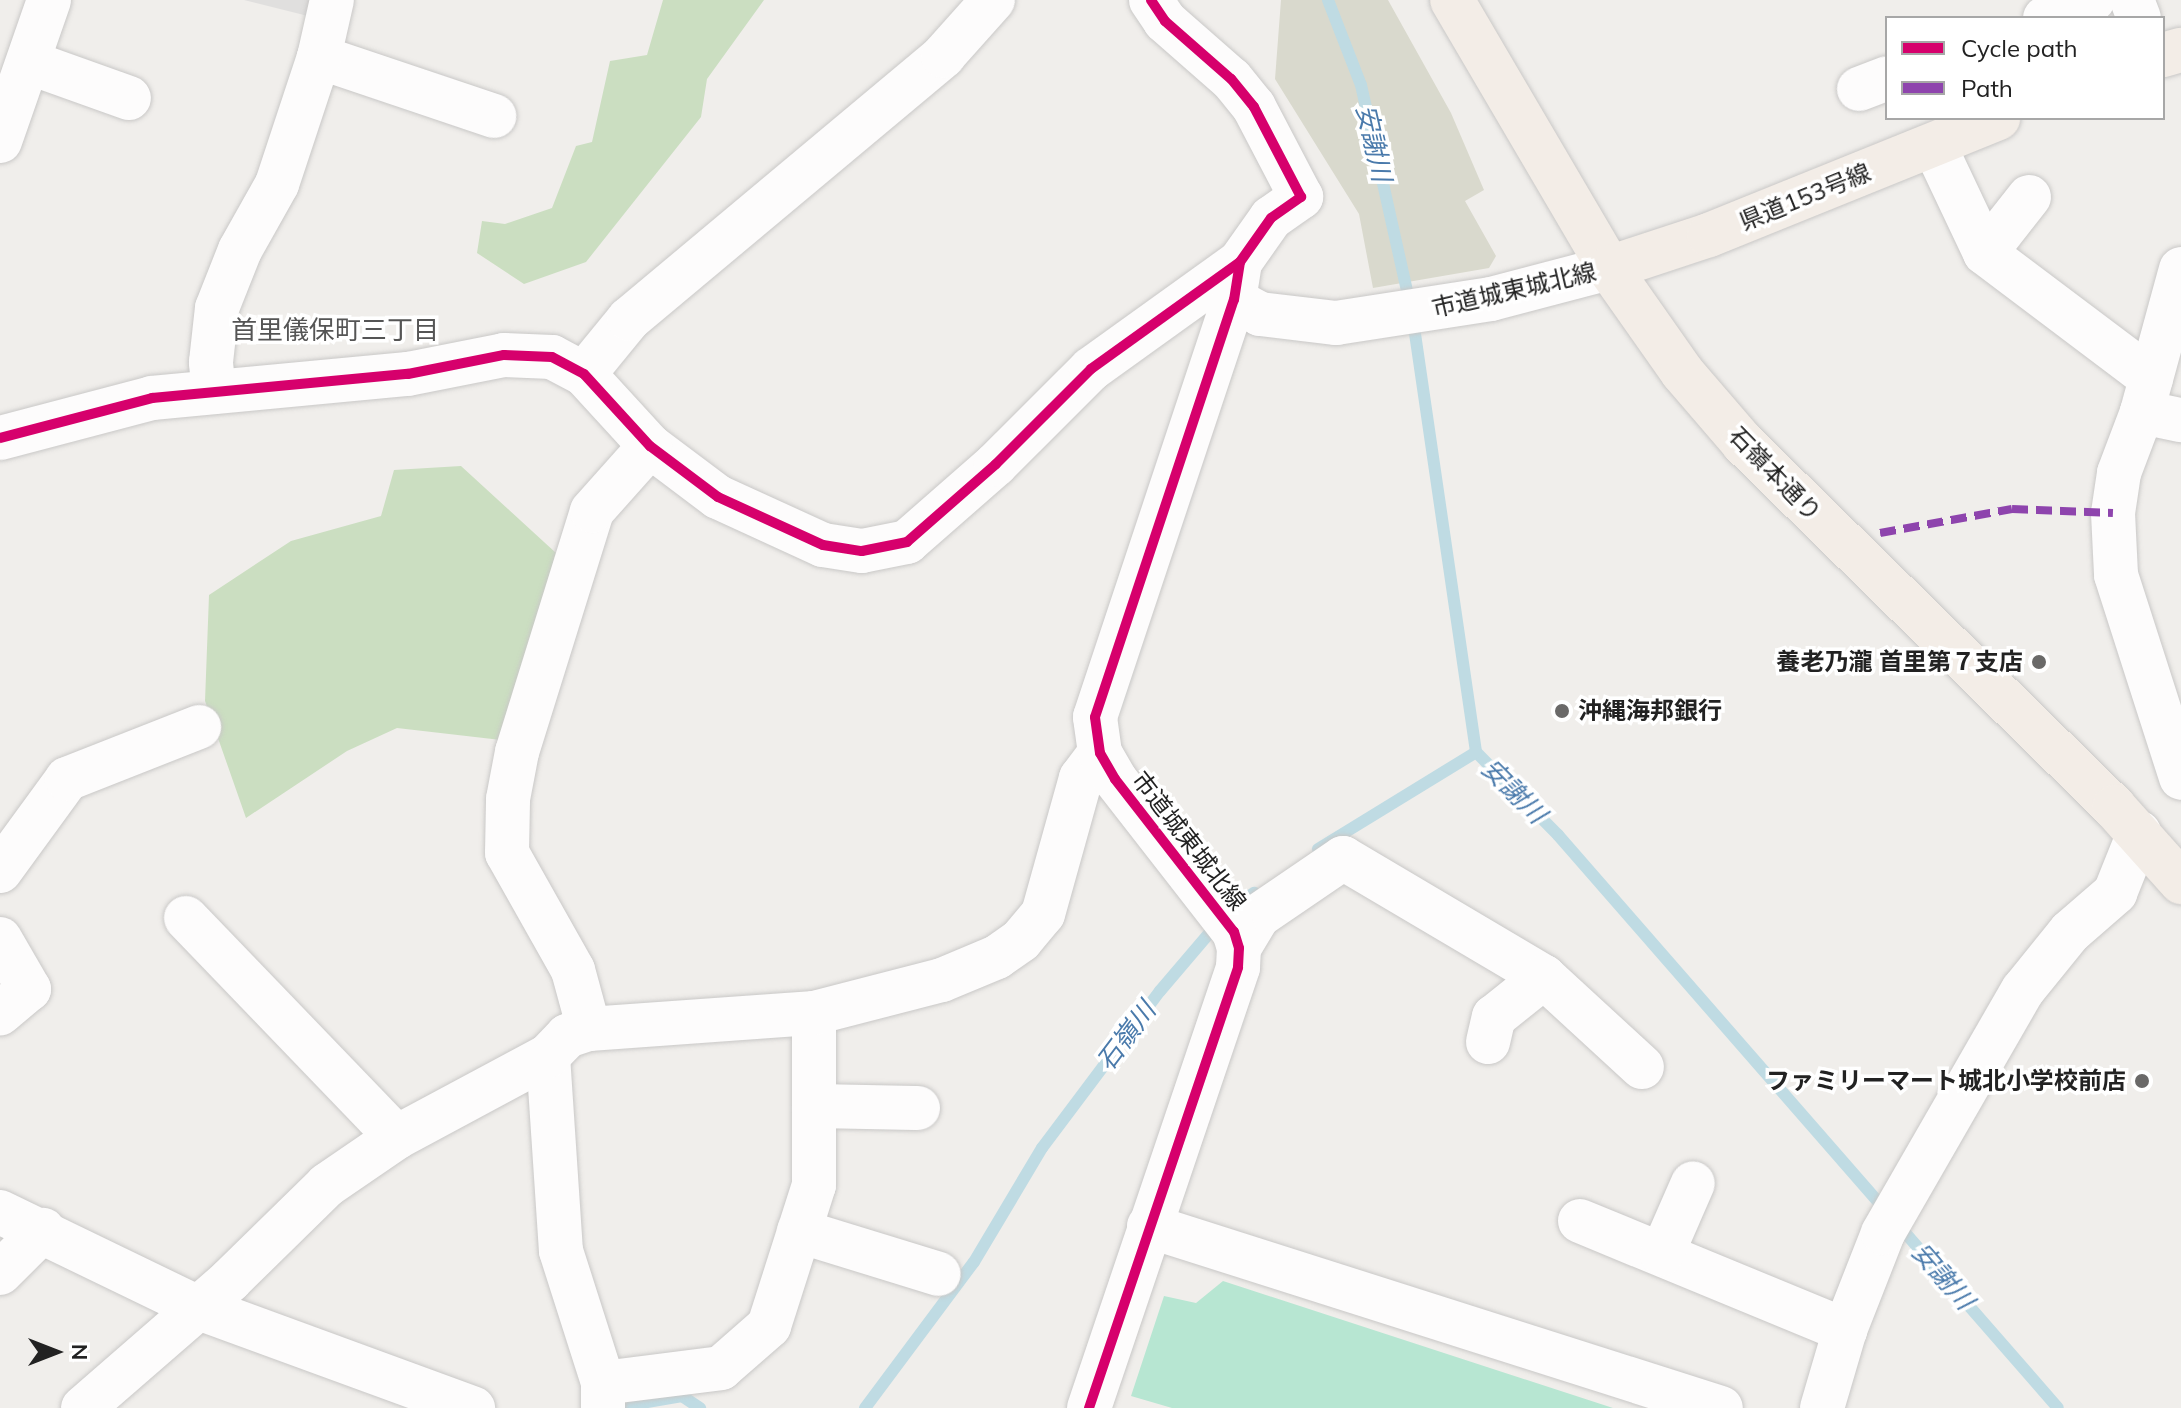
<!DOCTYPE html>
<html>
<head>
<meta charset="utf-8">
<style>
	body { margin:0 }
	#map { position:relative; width:2181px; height:1408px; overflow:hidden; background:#f0eeeb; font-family:Mulish,"Noto Sans JP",sans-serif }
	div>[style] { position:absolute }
	.construction>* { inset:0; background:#d9d9cd }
	.forest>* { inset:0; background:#cbdec1 }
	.pitch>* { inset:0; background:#b7e6d2 }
	.parking>* { inset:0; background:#e0dfde }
	.stream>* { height:12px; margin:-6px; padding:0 6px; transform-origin:6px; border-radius:6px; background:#bfdbe3 }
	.roads { filter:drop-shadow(0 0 2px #c9c8c7) drop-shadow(0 0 2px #c9c8c7) }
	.minor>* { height:44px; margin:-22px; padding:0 22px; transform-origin:22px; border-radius:22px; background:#fdfcfc }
	.major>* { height:44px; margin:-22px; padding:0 22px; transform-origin:22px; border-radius:22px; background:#f3ede7 }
	.quiet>* { height:8px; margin-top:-4px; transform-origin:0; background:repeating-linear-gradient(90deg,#8e44ad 0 16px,transparent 0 24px) }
	.cycleway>* { height:10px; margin:-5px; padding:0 5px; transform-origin:5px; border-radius:5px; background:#d6006c }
	.dots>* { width:22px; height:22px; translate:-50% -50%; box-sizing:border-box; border:4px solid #fff; border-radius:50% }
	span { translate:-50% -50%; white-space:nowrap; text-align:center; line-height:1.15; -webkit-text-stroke:7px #fff; paint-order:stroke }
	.street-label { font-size:24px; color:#222 }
	.poi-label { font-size:24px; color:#222; font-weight:700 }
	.right { translate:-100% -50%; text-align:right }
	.left { translate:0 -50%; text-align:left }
	.water-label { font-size:26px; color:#4a7aab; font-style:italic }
	.neighbourhood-label { font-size:26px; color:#555 }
	.legend { position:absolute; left:1885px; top:16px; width:280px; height:104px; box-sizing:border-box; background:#fff; border:2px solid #a7a7a7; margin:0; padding:10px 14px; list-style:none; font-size:24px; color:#222 }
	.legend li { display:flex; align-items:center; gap:16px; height:40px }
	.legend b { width:40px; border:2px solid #a7a7a7 }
	.north { position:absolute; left:16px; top:1312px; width:80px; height:80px; -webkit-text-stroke:6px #fff; paint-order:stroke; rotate:90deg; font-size:22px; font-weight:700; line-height:32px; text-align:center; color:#222 }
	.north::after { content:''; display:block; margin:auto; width:28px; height:36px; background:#222; clip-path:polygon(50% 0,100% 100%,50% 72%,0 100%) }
</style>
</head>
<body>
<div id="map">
	<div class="construction">
		<i style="clip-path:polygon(1281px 0,1388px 0,1451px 113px,1484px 190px,1465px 201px,1496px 256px,1489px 268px,1373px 288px,1359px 214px,1275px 79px)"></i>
	</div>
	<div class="forest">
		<i style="clip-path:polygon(663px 0,764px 0,707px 79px,701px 117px,586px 262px,524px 284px,477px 253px,482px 221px,505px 224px,552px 208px,576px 146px,592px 142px,610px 61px,647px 55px)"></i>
		<i style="clip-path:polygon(461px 466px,556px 553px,501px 740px,397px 728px,347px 751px,246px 818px,205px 701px,209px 595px,291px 541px,381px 516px,394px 470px)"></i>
	</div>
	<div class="pitch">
		<i style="clip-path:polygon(1223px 1281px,1613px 1408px,1172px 1408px,1131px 1396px,1164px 1296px,1196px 1303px)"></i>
	</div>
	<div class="parking">
		<i style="clip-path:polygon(244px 0,315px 0,312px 17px)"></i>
	</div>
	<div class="stream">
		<i style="left:1328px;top:0;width:91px;rotate:68.8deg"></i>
		<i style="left:1361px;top:85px;width:234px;rotate:77.4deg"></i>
		<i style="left:1412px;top:313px;width:444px;rotate:81.7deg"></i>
		<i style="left:1476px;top:752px;width:117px;rotate:45.3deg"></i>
		<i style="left:1558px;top:835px;width:760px;rotate:48.89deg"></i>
		<i style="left:1318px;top:849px;width:185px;rotate:-31.5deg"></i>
		<i style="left:619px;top:1407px;width:64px;rotate:-9.9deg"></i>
		<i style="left:682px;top:1396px;width:22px;rotate:34deg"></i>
		<i style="left:865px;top:1408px;width:182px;rotate:-53.3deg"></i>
		<i style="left:974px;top:1262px;width:133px;rotate:-59.2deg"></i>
		<i style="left:1042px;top:1148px;width:196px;rotate:-53.1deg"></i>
		<i style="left:1160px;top:991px;width:105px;rotate:-49.6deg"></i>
		<i style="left:1228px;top:911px;width:32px;rotate:-35deg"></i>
	</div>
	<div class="roads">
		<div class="minor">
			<i style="left:2132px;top:0;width:19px;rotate:69deg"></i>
			<i style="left:2045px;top:18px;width:51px;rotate:-20.6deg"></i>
			<i style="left:319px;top:57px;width:185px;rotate:18.6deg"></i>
			<i style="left:31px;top:63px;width:104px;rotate:19.7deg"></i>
			<i style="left:1859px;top:89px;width:30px;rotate:-21deg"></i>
			<i style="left:0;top:141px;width:149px;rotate:-70.8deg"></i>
			<i style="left:1934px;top:145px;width:119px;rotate:64.7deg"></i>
			<i style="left:2029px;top:197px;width:71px;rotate:128.2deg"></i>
			<i style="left:1985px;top:253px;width:208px;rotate:37deg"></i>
			<i style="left:2181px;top:269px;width:148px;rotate:105.3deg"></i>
			<i style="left:2142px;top:412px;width:40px;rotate:12deg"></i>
			<i style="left:1234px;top:300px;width:30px;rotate:28deg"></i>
			<i style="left:1260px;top:314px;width:77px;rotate:6.8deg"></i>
			<i style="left:1336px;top:323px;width:157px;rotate:-8.8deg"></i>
			<i style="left:1491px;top:299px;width:122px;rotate:-14.7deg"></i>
			<i style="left:584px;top:374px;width:71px;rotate:-50.7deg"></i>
			<i style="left:629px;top:319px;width:410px;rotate:-39.9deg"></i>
			<i style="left:943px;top:56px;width:75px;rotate:-48.2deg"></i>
			<i style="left:214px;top:392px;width:30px;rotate:-96deg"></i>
			<i style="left:211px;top:362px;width:54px;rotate:-83.7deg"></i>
			<i style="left:217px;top:308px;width:62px;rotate:-68.4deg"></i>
			<i style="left:240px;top:250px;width:76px;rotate:-60.7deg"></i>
			<i style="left:277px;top:184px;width:134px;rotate:-71.7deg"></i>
			<i style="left:319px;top:57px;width:58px;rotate:-77.2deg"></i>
			<i style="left:2142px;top:412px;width:65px;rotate:110.7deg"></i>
			<i style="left:2119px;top:473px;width:40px;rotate:98.5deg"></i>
			<i style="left:2113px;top:513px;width:62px;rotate:87.2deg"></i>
			<i style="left:2116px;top:575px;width:213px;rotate:72.2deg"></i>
			<i style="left:0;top:438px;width:157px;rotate:-14.7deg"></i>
			<i style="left:152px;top:398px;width:257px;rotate:-5.4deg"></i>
			<i style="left:408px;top:374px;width:98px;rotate:-11.2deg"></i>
			<i style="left:504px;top:355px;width:48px;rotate:2.4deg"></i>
			<i style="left:552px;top:357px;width:36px;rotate:28deg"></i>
			<i style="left:584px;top:374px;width:98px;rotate:47.5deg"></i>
			<i style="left:650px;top:446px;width:85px;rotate:36.9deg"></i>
			<i style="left:718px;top:497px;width:115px;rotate:24.6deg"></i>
			<i style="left:823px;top:545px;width:39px;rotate:9deg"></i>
			<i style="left:862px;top:551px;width:46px;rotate:-11.3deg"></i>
			<i style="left:907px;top:542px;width:118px;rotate:-41.2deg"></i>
			<i style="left:996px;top:464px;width:134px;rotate:-45deg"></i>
			<i style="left:1091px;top:369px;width:183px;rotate:-35.7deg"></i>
			<i style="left:0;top:871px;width:114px;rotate:-53.9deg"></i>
			<i style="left:67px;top:779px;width:142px;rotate:-21.5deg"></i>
			<i style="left:186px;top:918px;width:304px;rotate:46.1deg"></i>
			<i style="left:0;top:939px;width:58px;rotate:59.9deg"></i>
			<i style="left:29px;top:989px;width:38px;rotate:140deg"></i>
			<i style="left:1239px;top:948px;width:37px;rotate:-59deg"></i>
			<i style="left:1258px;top:916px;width:103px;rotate:-34.3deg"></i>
			<i style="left:1343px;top:858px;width:234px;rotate:30.6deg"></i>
			<i style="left:1544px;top:977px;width:133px;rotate:42.6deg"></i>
			<i style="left:589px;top:1029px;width:61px;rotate:-105.2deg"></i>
			<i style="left:573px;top:970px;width:134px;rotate:-119.4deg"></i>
			<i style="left:507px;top:853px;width:54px;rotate:-88.9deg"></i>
			<i style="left:508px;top:799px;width:48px;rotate:-79.2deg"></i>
			<i style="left:517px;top:752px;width:252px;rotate:-72.7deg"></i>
			<i style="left:592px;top:511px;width:87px;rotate:-48.3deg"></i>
			<i style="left:1488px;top:1042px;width:26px;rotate:-77deg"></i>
			<i style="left:1494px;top:1017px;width:64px;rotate:-38.7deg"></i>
			<i style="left:548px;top:1056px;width:195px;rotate:86.2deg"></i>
			<i style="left:561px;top:1251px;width:139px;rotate:72.3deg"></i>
			<i style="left:603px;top:1383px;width:25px;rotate:90deg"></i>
			<i style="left:814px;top:1106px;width:104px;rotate:1.1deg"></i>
			<i style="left:0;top:1212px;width:221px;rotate:25.8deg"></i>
			<i style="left:199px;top:1308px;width:292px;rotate:20.1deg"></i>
			<i style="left:1580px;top:1221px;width:287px;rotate:22.4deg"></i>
			<i style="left:1149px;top:1226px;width:600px;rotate:17.65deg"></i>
			<i style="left:799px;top:1231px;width:146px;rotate:17.1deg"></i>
			<i style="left:1662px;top:1254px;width:77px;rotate:-66.4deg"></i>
			<i style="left:0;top:1273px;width:61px;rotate:-45deg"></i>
			<i style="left:603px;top:1383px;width:119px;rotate:-7.2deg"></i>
			<i style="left:721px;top:1368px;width:64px;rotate:-41.2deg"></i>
			<i style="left:769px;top:1326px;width:148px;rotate:-72.3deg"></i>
			<i style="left:814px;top:1185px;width:172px;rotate:-90deg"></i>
			<i style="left:83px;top:1408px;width:195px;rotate:-41deg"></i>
			<i style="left:230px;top:1280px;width:136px;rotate:-44.4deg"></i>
			<i style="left:327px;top:1185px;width:85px;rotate:-34.4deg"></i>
			<i style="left:397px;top:1137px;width:171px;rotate:-28.2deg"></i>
			<i style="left:548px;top:1056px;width:28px;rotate:-46deg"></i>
			<i style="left:567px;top:1036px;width:23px;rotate:-18deg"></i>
			<i style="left:589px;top:1029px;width:226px;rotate:-4.1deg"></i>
			<i style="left:814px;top:1013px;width:132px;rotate:-14.5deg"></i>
			<i style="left:942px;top:980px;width:60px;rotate:-22.7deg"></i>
			<i style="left:997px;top:957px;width:29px;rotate:-35deg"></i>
			<i style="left:1021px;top:940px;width:34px;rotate:-50deg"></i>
			<i style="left:1043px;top:914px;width:141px;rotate:-74.4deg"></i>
			<i style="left:1081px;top:778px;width:31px;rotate:-53deg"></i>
			<i style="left:1089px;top:1408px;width:465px;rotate:-71.3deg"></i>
			<i style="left:1238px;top:967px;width:19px;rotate:-87deg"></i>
			<i style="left:1239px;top:948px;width:17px;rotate:-107deg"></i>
			<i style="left:1234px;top:932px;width:194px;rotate:-127.9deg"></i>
			<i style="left:1115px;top:779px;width:30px;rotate:-120deg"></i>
			<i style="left:1100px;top:753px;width:36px;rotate:-98deg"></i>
			<i style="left:1095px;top:717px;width:440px;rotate:-71.6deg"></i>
			<i style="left:1234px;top:300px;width:38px;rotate:-81deg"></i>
			<i style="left:1240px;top:262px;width:54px;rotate:-54.8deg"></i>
			<i style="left:1271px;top:218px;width:37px;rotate:-35deg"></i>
			<i style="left:1301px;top:197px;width:102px;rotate:-117.6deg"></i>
			<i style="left:1254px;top:107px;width:36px;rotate:-129deg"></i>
			<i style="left:1231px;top:79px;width:88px;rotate:-138.7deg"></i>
			<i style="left:1165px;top:21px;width:25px;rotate:-124deg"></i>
			<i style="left:1822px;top:1408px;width:81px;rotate:-73.6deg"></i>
			<i style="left:1845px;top:1330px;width:104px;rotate:-68.6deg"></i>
			<i style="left:1883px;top:1233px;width:280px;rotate:-60.1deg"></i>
			<i style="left:2023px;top:990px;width:75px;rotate:-51deg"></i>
			<i style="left:2070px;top:932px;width:60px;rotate:-40.9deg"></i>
			<i style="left:2115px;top:893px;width:65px;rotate:-68.2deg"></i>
		</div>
		<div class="major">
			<i style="left:1452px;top:0;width:311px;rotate:59.6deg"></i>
			<i style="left:1609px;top:268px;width:127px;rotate:54.9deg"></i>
			<i style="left:1682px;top:372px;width:94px;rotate:49.3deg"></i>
			<i style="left:1743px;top:443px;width:520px;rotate:44.45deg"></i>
			<i style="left:2114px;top:807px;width:101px;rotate:48.2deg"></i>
			<i style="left:2163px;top:55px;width:19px;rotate:-16deg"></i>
			<i style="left:1609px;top:268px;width:105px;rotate:-18.3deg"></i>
			<i style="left:1709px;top:235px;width:312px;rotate:-22deg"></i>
		</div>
	</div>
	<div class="quiet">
		<i style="left:1880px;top:533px;width:134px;rotate:-10.3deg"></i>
		<i style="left:2012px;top:509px;width:101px;rotate:2.3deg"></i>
	</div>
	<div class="cycleway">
		<i style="left:0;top:438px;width:157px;rotate:-14.7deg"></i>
		<i style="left:152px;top:398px;width:257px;rotate:-5.4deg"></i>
		<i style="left:408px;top:374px;width:98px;rotate:-11.2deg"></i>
		<i style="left:504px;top:355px;width:48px;rotate:2.4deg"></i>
		<i style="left:552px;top:357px;width:36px;rotate:28deg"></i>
		<i style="left:584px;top:374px;width:98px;rotate:47.5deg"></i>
		<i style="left:650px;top:446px;width:85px;rotate:36.9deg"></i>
		<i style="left:718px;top:497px;width:115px;rotate:24.6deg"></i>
		<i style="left:823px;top:545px;width:39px;rotate:9deg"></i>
		<i style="left:862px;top:551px;width:46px;rotate:-11.3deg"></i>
		<i style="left:907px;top:542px;width:118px;rotate:-41.2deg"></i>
		<i style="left:996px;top:464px;width:134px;rotate:-45deg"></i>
		<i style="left:1091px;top:369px;width:183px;rotate:-35.7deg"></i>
		<i style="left:1089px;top:1408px;width:465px;rotate:-71.3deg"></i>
		<i style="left:1238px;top:967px;width:19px;rotate:-87deg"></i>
		<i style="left:1239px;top:948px;width:17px;rotate:-107deg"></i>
		<i style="left:1234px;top:932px;width:194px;rotate:-127.9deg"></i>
		<i style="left:1115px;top:779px;width:30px;rotate:-120deg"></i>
		<i style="left:1100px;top:753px;width:36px;rotate:-98deg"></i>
		<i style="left:1095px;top:717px;width:440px;rotate:-71.6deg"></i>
		<i style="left:1234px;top:300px;width:38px;rotate:-81deg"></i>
		<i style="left:1240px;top:262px;width:54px;rotate:-54.8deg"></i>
		<i style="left:1271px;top:218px;width:37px;rotate:-35deg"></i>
		<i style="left:1301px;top:197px;width:102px;rotate:-117.6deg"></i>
		<i style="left:1254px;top:107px;width:36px;rotate:-129deg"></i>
		<i style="left:1231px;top:79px;width:88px;rotate:-138.7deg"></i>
		<i style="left:1165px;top:21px;width:25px;rotate:-124deg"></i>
	</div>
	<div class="dots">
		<i style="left:2039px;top:662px;background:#6a6968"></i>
		<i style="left:1562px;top:711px;background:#6a6968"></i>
		<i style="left:2142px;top:1081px;background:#6a6968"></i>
	</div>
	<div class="street-label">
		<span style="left:1805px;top:197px;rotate:-22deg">県道153号線</span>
		<span style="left:1514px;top:290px;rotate:-13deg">市道城東城北線</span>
		<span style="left:1775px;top:474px;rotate:46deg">石嶺本通り</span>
		<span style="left:1189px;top:841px;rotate:52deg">市道城東城北線</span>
	</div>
	<div class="poi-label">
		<span class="right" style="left:2023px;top:662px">養老乃瀧 首里第７支店</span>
		<span class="left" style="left:1578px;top:711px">沖縄海邦銀行</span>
		<span class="right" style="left:2126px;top:1081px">ファミリーマート城北小学校前店</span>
	</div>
	<div class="water-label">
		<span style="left:1374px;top:143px;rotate:77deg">安謝川</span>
		<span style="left:1514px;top:791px;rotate:45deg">安謝川</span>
		<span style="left:1126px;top:1036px;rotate:-53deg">石嶺川</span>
		<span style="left:1943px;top:1276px;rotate:49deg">安謝川</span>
	</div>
	<div class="neighbourhood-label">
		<span style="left:335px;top:330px">首里儀保町三丁目</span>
	</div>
	<ul class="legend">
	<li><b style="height:10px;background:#d6006c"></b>Cycle path</li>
	<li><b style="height:10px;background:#8e44ad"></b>Path</li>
	</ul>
	<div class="north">N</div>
</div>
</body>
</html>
